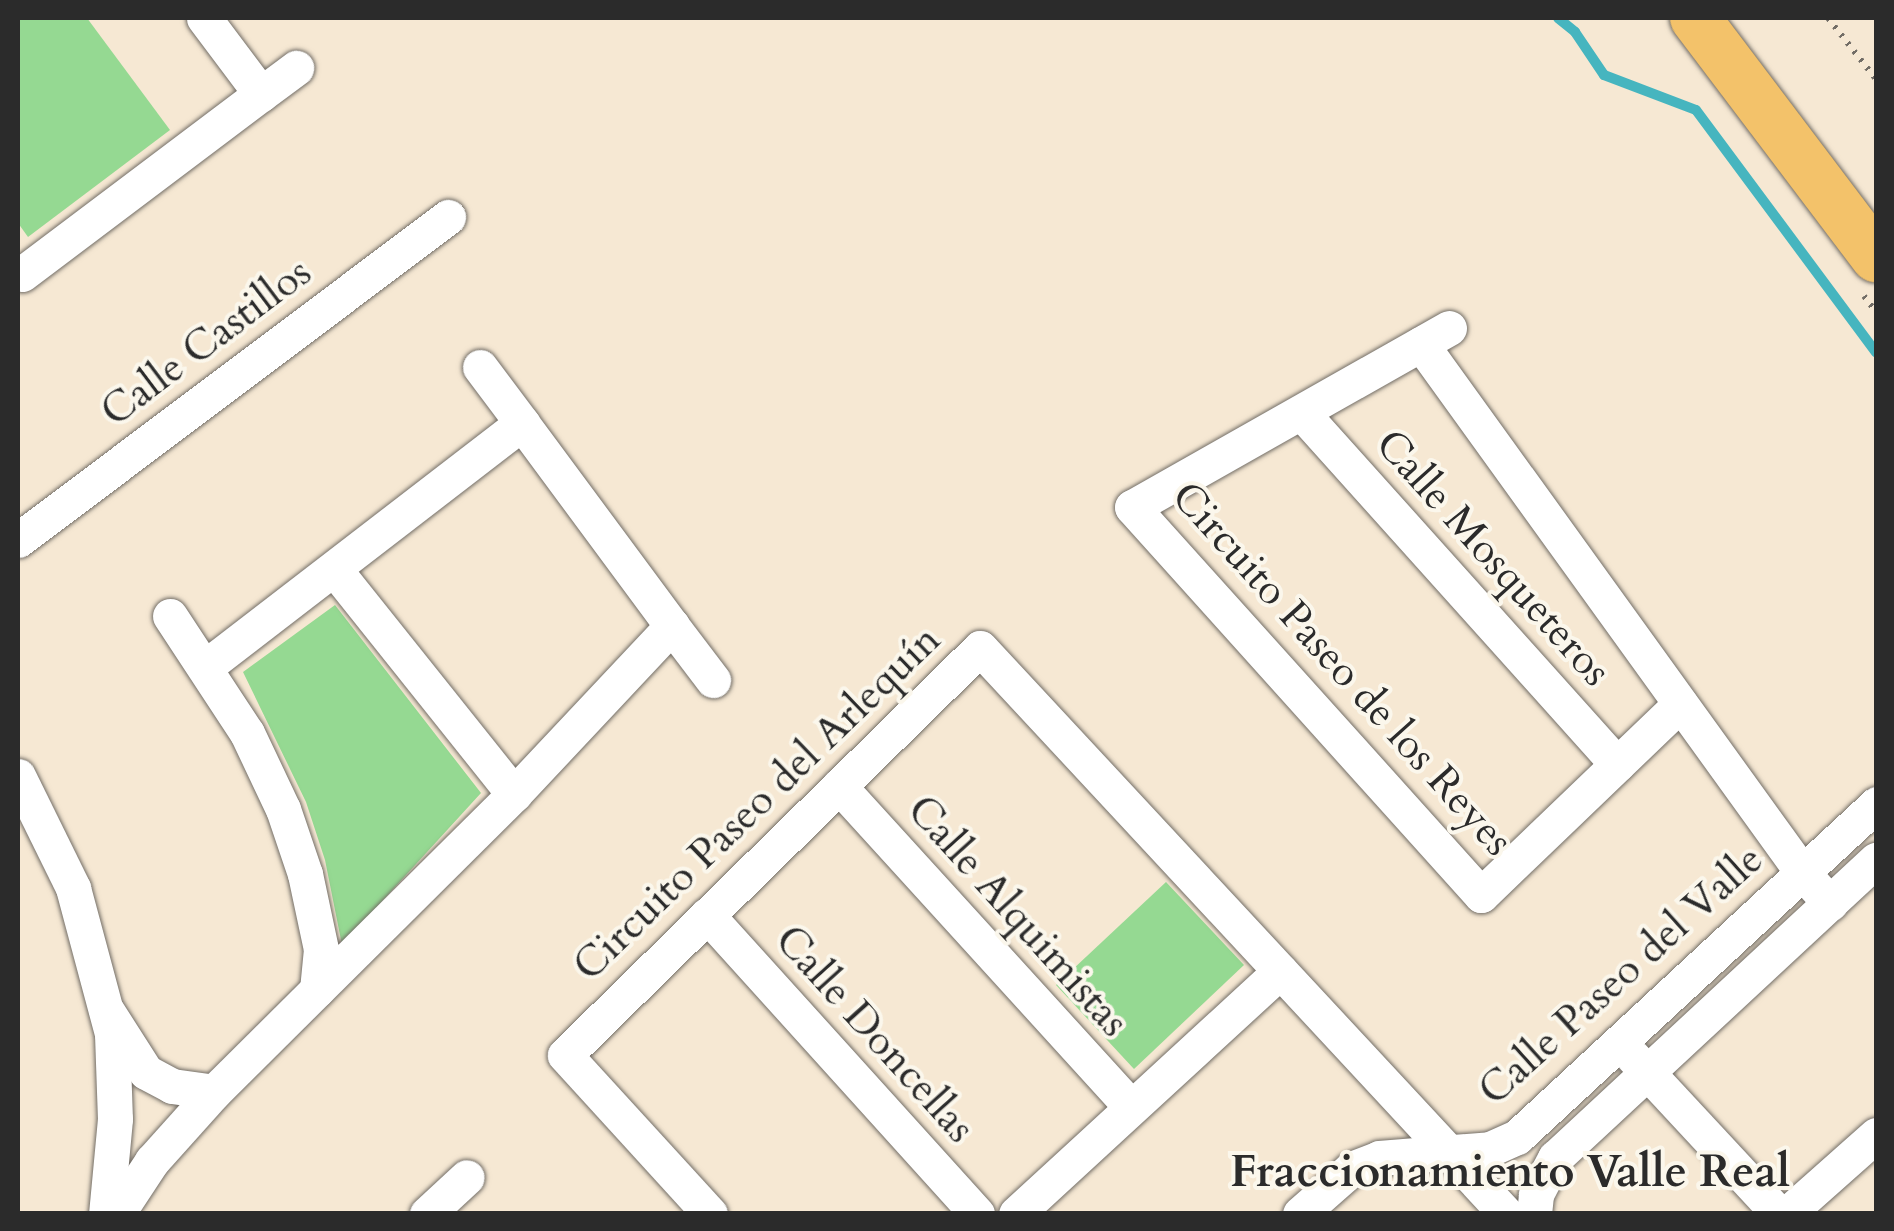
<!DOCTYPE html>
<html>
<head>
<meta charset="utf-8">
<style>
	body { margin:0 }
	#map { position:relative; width:1894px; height:1231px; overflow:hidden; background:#f6e8d3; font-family:Cardo,serif }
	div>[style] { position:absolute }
	.green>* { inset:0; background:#95d992 }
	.stream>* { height:10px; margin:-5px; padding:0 5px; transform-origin:5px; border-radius:5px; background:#46b5bf }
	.path>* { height:6px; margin-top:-3px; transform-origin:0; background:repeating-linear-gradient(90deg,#726d66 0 2.5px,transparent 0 10.5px) }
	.roads { filter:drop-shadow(0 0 2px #726d66) drop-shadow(0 0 2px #726d66) }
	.minor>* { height:35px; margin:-17.5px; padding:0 17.5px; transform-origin:17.5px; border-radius:17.5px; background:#fff }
	.highway>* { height:50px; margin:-25px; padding:0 25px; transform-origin:25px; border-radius:25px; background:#f3c26a }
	span { translate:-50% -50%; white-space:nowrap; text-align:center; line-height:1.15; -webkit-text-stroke:8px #fbf7ec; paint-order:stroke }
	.street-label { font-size:42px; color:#2b2b2b }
	.neighbourhood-label { font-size:45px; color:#2b2b2b; font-weight:700 }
	.frame { position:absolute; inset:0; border:20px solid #2b2b2b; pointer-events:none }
</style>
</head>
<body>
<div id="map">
	<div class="green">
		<i style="clip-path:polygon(18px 18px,87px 18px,170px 130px,28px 237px,18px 223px)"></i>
		<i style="clip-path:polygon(335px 605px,481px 793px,342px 945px,325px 860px,306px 802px,243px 672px)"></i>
		<i style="clip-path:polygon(1166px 882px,1244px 965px,1134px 1069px,1056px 985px)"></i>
	</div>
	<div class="stream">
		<i style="left:1558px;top:18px;width:22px;rotate:39deg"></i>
		<i style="left:1575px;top:32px;width:52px;rotate:56deg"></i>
		<i style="left:1604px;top:75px;width:98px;rotate:20.8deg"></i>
		<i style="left:1696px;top:110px;width:302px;rotate:53.4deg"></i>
	</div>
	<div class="path">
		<i style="left:1828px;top:18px;width:78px;rotate:51.8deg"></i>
		<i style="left:1864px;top:296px;width:20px;rotate:53deg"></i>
	</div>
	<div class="roads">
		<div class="minor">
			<i style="left:261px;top:94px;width:44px;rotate:-36.6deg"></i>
			<i style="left:22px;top:274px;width:299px;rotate:-37deg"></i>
			<i style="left:261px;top:94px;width:95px;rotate:-126.9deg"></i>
			<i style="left:1449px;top:328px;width:364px;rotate:150.5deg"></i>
			<i style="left:1132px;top:507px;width:522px;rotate:48.03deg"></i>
			<i style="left:1481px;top:895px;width:276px;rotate:-43.8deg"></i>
			<i style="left:1421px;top:344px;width:651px;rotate:54.19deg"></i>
			<i style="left:1802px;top:872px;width:42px;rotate:47.9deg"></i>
			<i style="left:480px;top:367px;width:70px;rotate:53.1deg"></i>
			<i style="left:1302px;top:413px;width:472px;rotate:48.1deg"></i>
			<i style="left:18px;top:540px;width:538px;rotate:-36.91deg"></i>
			<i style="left:335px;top:570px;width:287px;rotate:51.4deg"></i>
			<i style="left:170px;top:616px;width:140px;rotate:56.7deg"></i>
			<i style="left:247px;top:733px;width:84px;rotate:64.7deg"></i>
			<i style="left:283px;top:809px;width:69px;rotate:71.3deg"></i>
			<i style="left:305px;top:874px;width:77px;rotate:78deg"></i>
			<i style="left:321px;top:949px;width:41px;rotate:95.6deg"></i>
			<i style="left:672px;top:626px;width:68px;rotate:52.8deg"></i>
			<i style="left:18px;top:776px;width:125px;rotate:63.8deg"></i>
			<i style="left:73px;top:888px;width:151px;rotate:75deg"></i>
			<i style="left:112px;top:1034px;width:85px;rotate:88deg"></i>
			<i style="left:115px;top:1119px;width:95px;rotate:95.4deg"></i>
			<i style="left:839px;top:786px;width:434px;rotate:47.7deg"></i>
			<i style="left:707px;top:915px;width:403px;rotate:47.9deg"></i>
			<i style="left:107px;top:1011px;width:72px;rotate:57.4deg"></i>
			<i style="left:146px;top:1072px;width:30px;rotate:28deg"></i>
			<i style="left:172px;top:1086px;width:42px;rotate:8.1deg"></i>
			<i style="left:214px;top:1092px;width:423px;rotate:-44.8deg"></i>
			<i style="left:514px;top:794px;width:231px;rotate:-46.8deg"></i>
			<i style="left:672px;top:626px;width:252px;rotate:-126.5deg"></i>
			<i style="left:522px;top:423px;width:398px;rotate:142.4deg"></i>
			<i style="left:1633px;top:1057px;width:214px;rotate:47.1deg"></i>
			<i style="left:117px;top:1214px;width:64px;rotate:-56.6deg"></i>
			<i style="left:152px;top:1161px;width:93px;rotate:-48.1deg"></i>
			<i style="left:427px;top:1214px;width:54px;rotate:-42.8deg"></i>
			<i style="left:710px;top:1214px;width:215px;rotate:-132.4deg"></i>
			<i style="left:565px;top:1055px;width:581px;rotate:-44.44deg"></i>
			<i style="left:980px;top:648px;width:773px;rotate:47.1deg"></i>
			<i style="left:1016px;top:1214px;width:359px;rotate:-42.6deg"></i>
			<i style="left:1300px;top:1214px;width:68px;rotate:-41.4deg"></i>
			<i style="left:1351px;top:1169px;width:30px;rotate:-21deg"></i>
			<i style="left:1379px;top:1158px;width:111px;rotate:-4.6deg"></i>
			<i style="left:1490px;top:1149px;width:30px;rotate:-24deg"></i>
			<i style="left:1517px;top:1137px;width:490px;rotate:-42.8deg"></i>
			<i style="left:1534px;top:1214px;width:20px;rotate:-84deg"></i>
			<i style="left:1536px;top:1194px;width:41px;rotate:-62.2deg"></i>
			<i style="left:1555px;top:1158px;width:438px;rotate:-42.9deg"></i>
			<i style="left:1787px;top:1214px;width:119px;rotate:-41.6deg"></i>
		</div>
		<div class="highway">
			<i style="left:1695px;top:18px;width:300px;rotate:52.9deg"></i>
		</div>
	</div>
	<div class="street-label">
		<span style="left:206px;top:342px;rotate:-37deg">Calle Castillos</span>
		<span style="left:1493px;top:558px;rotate:48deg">Calle Mosqueteros</span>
		<span style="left:1342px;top:669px;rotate:48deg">Circuito Paseo de los Reyes</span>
		<span style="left:757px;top:803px;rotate:-44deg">Circuito Paseo del Arlequín</span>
		<span style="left:1018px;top:916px;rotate:48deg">Calle Alquimistas</span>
		<span style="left:1621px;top:975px;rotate:-42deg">Calle Paseo del Valle</span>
		<span style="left:875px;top:1034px;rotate:48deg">Calle Doncellas</span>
	</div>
	<div class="neighbourhood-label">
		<span style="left:1510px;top:1172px">Fraccionamiento Valle Real</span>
	</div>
	<div class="frame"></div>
</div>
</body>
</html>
